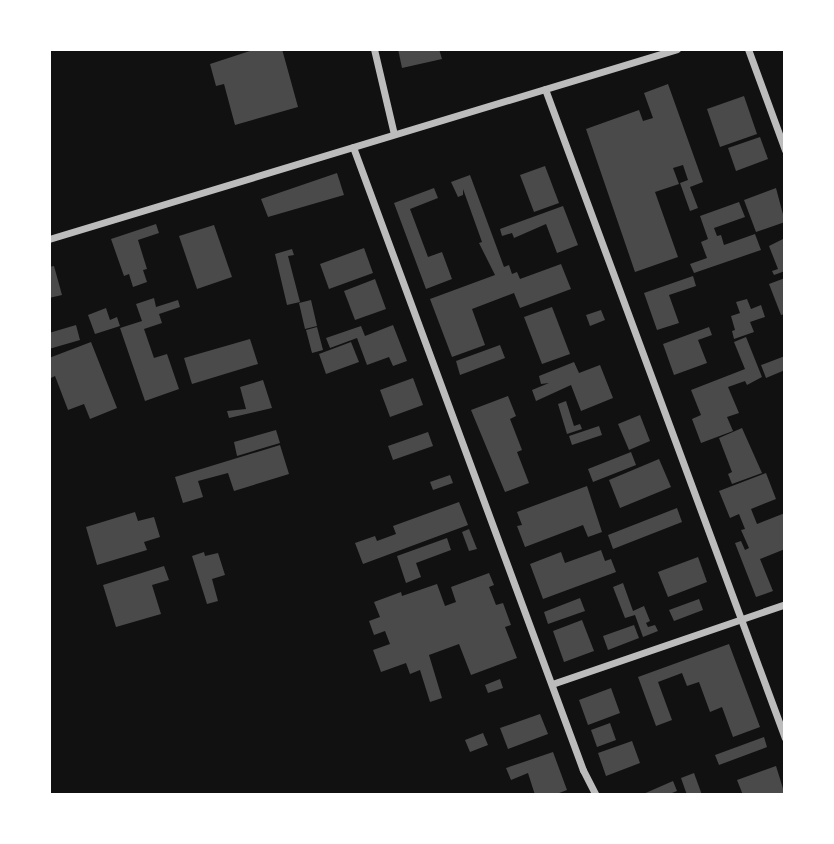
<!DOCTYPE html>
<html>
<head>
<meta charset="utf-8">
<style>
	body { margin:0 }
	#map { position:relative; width:834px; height:844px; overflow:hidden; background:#111; font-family:"Nunito Sans",sans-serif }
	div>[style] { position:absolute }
	.building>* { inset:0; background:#4a4a4a }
	.minor>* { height:7px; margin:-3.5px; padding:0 3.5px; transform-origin:3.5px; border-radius:3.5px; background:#bcbcbc }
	span { translate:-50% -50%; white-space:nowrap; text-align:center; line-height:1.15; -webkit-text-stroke:5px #fff; paint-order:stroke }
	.frame { position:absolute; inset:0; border:51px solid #fff; pointer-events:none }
</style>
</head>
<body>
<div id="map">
	<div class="building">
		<i style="clip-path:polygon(256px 49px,282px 49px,298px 107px,235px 125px,224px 84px,216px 86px,210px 64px)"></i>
		<i style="clip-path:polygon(398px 49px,439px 49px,442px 59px,402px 68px)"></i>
		<i style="clip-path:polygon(668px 84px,703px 182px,690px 187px,698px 208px,690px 211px,680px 183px,688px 180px,683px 165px,673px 168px,679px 184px,655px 192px,678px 257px,635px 272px,586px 129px,639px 110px,643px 121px,653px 118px,644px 93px)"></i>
		<i style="clip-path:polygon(744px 96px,757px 134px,720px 147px,707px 109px)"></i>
		<i style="clip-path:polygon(760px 137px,768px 159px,736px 171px,728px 148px)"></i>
		<i style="clip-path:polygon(545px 166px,559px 203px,534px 212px,520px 175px)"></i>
		<i style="clip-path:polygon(337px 173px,344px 195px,268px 217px,261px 199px)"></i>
		<i style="clip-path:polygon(470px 175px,504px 267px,509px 265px,512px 274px,517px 272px,520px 279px,561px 264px,571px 289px,520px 308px,514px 293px,472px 309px,485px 345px,452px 357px,430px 299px,495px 275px,479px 243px,482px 242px,463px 189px,463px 195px,458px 197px,451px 182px)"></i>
		<i style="clip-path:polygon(434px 188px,438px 198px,410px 209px,428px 257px,442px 252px,452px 279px,426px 289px,394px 203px)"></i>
		<i style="clip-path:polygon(776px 188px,785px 222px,756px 232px,744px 200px)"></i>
		<i style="clip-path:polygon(739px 202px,745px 217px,714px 228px,717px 236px,721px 235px,724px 245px,755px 234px,761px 250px,694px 273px,690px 264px,707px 258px,701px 242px,708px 239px,700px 216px)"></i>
		<i style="clip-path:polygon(563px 206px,578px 245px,557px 253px,546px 224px,514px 238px,512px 233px,502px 236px,500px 229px)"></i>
		<i style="clip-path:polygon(156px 224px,159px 233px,138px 240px,147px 269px,143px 270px,147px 282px,133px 287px,129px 274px,124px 276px,111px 239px)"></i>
		<i style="clip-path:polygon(214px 225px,232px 277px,197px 289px,179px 236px)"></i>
		<i style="clip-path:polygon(785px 238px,785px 271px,774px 275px,772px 271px,778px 269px,769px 246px)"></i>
		<i style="clip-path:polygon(364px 248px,373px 273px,329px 289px,320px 264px)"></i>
		<i style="clip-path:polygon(292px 249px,294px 255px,288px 256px,300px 302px,287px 305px,275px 254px)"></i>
		<i style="clip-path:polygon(54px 266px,62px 295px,49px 298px,49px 267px)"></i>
		<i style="clip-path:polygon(693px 276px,696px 286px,669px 295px,679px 323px,657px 330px,644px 293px)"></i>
		<i style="clip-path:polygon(785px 278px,785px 314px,781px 315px,769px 284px)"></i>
		<i style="clip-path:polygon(375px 279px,386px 309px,355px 320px,344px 291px)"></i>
		<i style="clip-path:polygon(154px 298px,156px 307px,178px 300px,180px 307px,159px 314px,162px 323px,144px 329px,154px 358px,167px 354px,179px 389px,145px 401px,120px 328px,142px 321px,136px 304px)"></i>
		<i style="clip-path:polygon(747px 299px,751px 309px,761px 305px,765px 317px,750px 322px,754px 332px,734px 339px,732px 331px,735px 330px,731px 316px,740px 313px,736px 302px)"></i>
		<i style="clip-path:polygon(311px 300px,317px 326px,305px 329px,299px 303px)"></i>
		<i style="clip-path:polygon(552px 307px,570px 354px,542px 364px,524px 317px)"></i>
		<i style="clip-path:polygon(106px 308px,110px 320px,117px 317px,120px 326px,95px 334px,88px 315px)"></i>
		<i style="clip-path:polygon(601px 310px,605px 320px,590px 326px,586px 315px)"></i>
		<i style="clip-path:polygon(76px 325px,80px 340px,49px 349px,49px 333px)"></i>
		<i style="clip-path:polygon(393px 325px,407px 361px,393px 366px,389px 357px,367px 365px,357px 338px,330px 348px,326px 338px,361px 326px,365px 336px)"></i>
		<i style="clip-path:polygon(317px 327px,323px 350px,312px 353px,306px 330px)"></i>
		<i style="clip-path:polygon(709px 327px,712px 335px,698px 340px,707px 363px,674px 375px,663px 344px)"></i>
		<i style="clip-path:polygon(746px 337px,762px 377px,747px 385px,745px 381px,728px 387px,739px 413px,727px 417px,733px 431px,701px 443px,692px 419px,701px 415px,691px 390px,745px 369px,734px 342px)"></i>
		<i style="clip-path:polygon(250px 339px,258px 364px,192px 384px,184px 358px)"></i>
		<i style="clip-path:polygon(91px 342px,117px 408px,90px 419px,84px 404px,68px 410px,55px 376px,49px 379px,49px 358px)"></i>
		<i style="clip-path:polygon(351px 342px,359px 362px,326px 374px,319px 354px)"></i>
		<i style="clip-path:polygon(500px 345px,505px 358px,460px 375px,456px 361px)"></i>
		<i style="clip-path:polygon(785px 356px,785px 370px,766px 378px,761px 365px)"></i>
		<i style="clip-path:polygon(574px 362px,579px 373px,600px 365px,613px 398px,581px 411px,571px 385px,536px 401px,532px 390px,549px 383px,541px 384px,539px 376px)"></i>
		<i style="clip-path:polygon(413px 378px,423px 405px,390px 417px,380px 390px)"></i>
		<i style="clip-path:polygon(263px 380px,272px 408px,229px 418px,227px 411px,246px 409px,240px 387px)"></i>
		<i style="clip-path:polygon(508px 396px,516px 416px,510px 419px,522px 450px,517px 452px,529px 483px,505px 492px,471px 410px)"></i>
		<i style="clip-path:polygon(566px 401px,574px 426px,580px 424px,582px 429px,567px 434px,558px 404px)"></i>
		<i style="clip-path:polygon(640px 415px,650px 441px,629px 450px,618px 424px)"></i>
		<i style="clip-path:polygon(599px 426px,602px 435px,572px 445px,569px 436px)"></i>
		<i style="clip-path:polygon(742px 428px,762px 473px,732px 484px,728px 474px,732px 472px,719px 438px)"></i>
		<i style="clip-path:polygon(276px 430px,280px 443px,237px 456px,234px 442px)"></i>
		<i style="clip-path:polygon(428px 432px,433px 446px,393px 460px,388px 446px)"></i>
		<i style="clip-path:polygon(280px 445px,289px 474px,234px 491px,228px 473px,198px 481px,203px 497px,183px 503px,175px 477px)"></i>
		<i style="clip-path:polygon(631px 452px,636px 465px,593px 482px,588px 469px)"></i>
		<i style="clip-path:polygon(659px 459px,671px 487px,620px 508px,609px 480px)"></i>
		<i style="clip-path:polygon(766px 473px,776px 499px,751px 509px,757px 524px,785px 513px,785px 549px,760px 559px,773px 591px,756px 597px,735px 543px,741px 541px,745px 550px,749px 548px,741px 530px,745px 529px,739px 514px,730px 518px,719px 491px)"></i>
		<i style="clip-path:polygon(450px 475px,453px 483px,433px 490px,430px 482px)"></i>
		<i style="clip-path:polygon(587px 486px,602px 532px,588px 537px,583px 525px,525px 547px,517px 526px,522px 525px,517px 512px)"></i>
		<i style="clip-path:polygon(459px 502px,468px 525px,363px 564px,355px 543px,375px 536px,377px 541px,396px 534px,393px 526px)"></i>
		<i style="clip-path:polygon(677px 508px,682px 522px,613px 549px,608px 535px)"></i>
		<i style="clip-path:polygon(135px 512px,138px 521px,154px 517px,160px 537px,144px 542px,147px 550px,97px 565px,86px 527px)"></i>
		<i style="clip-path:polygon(469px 529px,477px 549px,469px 551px,462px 532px)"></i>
		<i style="clip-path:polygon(447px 538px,451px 550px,416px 563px,421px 577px,406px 583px,397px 556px)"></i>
		<i style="clip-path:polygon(601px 550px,605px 561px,611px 559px,616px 572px,543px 599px,530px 564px,561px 552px,565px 563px)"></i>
		<i style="clip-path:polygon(204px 552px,205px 556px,218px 553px,225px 575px,212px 579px,218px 601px,207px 604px,192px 556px)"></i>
		<i style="clip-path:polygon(698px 557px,707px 582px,668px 597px,658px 572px)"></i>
		<i style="clip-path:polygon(164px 566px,169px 580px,152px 585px,161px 614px,116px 627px,103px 585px)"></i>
		<i style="clip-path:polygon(489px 573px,494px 585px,489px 587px,496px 605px,503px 603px,511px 625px,505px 627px,517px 658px,471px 675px,459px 644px,429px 655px,442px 698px,430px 702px,420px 670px,410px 674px,406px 663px,381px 672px,373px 650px,390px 644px,385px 631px,374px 635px,369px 621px,380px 617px,374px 602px,401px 592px,402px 596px,437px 584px,445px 606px,456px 602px,451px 587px)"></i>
		<i style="clip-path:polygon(623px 583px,633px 611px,644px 606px,650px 621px,646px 623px,648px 627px,655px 625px,658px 631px,643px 637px,635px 615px,625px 618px,613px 587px)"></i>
		<i style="clip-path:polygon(580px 598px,585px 611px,548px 624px,544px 612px)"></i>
		<i style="clip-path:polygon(699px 599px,703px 610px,674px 621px,669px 610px)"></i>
		<i style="clip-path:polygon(582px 620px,594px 651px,564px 662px,553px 631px)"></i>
		<i style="clip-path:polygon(634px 625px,639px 638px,608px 650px,603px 636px)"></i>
		<i style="clip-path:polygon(729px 644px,760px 727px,733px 737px,722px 707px,710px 712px,699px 682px,687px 686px,682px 673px,658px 682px,672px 720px,656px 726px,638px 677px)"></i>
		<i style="clip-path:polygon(500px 679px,503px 688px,488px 693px,485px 685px)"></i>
		<i style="clip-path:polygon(611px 688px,620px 713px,588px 725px,579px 700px)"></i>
		<i style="clip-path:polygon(540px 714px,548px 734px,508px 749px,500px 728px)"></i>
		<i style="clip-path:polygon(610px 723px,616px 740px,597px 747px,591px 730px)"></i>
		<i style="clip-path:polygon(483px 733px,488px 745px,470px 752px,465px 740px)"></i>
		<i style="clip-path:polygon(764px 737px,767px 747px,719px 765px,715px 755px)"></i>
		<i style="clip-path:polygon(632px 741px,640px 763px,606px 776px,598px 753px)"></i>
		<i style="clip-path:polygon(553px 752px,567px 790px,554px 795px,535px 795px,528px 773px,511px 780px,506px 768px)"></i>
		<i style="clip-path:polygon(776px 766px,785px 795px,743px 795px,737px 780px)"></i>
		<i style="clip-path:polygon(694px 773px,702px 795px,687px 795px,681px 778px)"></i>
		<i style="clip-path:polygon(673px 781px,677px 791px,667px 795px,641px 795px)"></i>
	</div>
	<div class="minor">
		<i style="left:374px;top:49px;width:87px;rotate:76.8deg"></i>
		<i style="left:748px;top:49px;width:108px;rotate:69.9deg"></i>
		<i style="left:545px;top:89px;width:692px;rotate:69.71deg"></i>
		<i style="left:353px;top:147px;width:664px;rotate:69.74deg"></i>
		<i style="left:583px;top:770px;width:28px;rotate:63deg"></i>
		<i style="left:49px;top:239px;width:656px;rotate:-16.83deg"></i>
		<i style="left:552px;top:684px;width:246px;rotate:-18.9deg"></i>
	</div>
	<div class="frame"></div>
</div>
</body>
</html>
